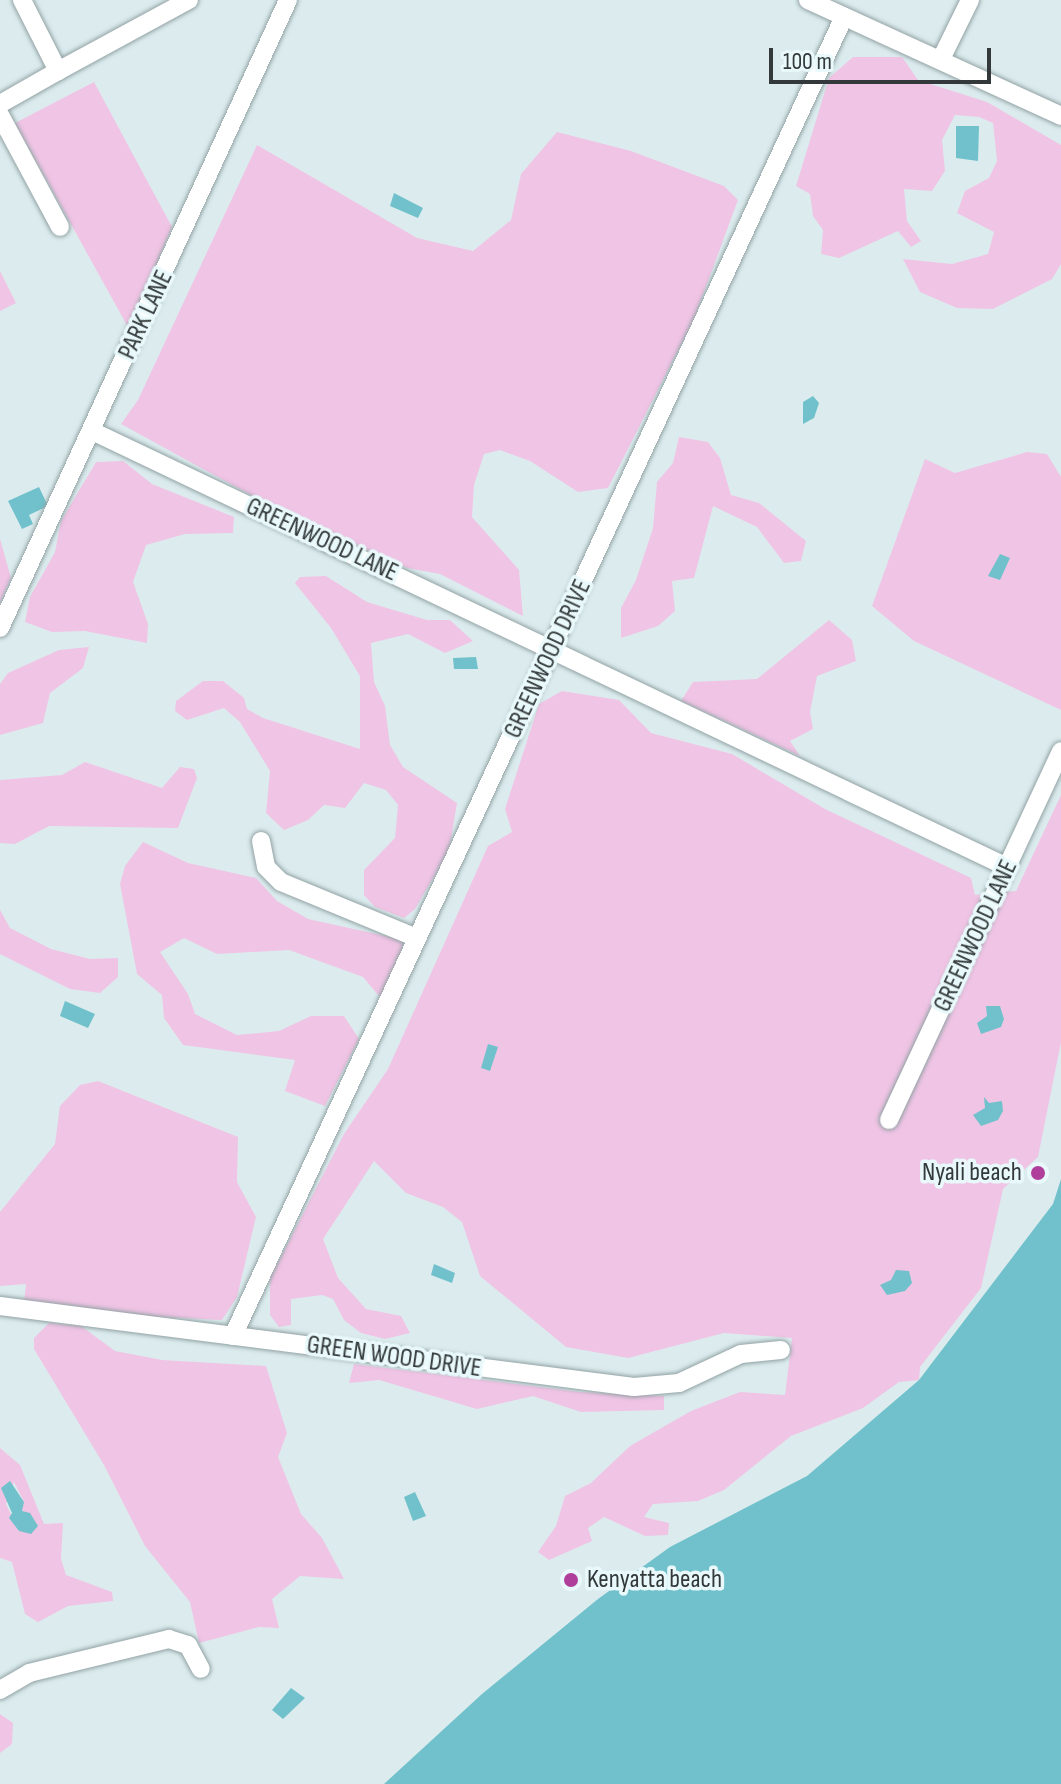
<!DOCTYPE html>
<html>
<head>
<meta charset="utf-8">
<style>
	body { margin:0 }
	#map { position:relative; width:1061px; height:1784px; overflow:hidden; background:#dcecee; font-family:"Sofia Sans Condensed",sans-serif }
	div>[style] { position:absolute }
	.green>* { inset:0; background:#f0c4e5 }
	.water>* { inset:0; background:#70c1cb }
	.roads { filter:drop-shadow(0 0 2px #92a2a4) drop-shadow(0 0 2px #92a2a4) }
	.minor>* { height:18px; margin:-9px; padding:0 9px; transform-origin:9px; border-radius:9px; background:#fff }
	.dots>* { width:22px; height:22px; translate:-50% -50%; box-sizing:border-box; border:4px solid #e9f9fb; border-radius:50% }
	span { translate:-50% -50%; white-space:nowrap; text-align:center; line-height:1.15; -webkit-text-stroke:7px #e9f9fb; paint-order:stroke }
	.street-label { font-size:26px; color:#33393a }
	.poi-label { font-size:26px; color:#33393a }
	.right { translate:-100% -50%; text-align:right }
	.left { translate:0 -50%; text-align:left }
	.scale { position:absolute; left:769px; top:48px; width:222px; height:36px; box-sizing:border-box; border:4px solid #33393a; border-top:0; padding-left:10px; font-size:24px; line-height:28px; white-space:nowrap; color:#33393a; -webkit-text-stroke:6px #e9f9fb; paint-order:stroke }
</style>
</head>
<body>
<div id="map">
	<div class="green">
		<i style="clip-path:polygon(853px 57px,902px 57px,918px 80px,987px 102px,1061px 145px,1061px 264px,1052px 279px,993px 309px,957px 308px,920px 292px,903px 259px,952px 264px,988px 254px,994px 232px,957px 213px,965px 191px,989px 178px,997px 161px,993px 123px,979px 117px,955px 115px,942px 140px,945px 171px,932px 191px,904px 189px,907px 221px,921px 241px,911px 247px,898px 231px,839px 258px,821px 254px,823px 230px,813px 216px,810px 194px,796px 186px,829px 78px)"></i>
		<i style="clip-path:polygon(94px 82px,172px 227px,129px 329px,15px 123px)"></i>
		<i style="clip-path:polygon(557px 132px,631px 151px,724px 186px,738px 200px,694px 319px,608px 488px,578px 492px,530px 461px,500px 450px,484px 454px,474px 485px,472px 517px,519px 570px,523px 616px,440px 574px,407px 568px,269px 505px,121px 424px,138px 400px,257px 145px,417px 238px,473px 251px,511px 220px,521px 174px)"></i>
		<i style="clip-path:polygon(0 271px,16px 303px,0 311px)"></i>
		<i style="clip-path:polygon(679px 437px,708px 442px,720px 458px,731px 495px,759px 503px,806px 541px,801px 561px,784px 563px,757px 527px,713px 506px,694px 578px,672px 581px,675px 611px,658px 626px,621px 638px,621px 608px,636px 580px,653px 528px,657px 482px,673px 463px)"></i>
		<i style="clip-path:polygon(1027px 452px,1047px 454px,1061px 477px,1061px 710px,914px 641px,872px 606px,925px 459px,955px 473px)"></i>
		<i style="clip-path:polygon(123px 461px,152px 484px,234px 517px,233px 533px,185px 534px,146px 545px,133px 582px,148px 624px,147px 643px,85px 631px,52px 632px,25px 622px,30px 597px,55px 552px,61px 521px,96px 462px)"></i>
		<i style="clip-path:polygon(0 539px,11px 578px,0 603px)"></i>
		<i style="clip-path:polygon(326px 576px,367px 602px,427px 620px,450px 620px,473px 641px,445px 653px,408px 634px,371px 643px,374px 682px,385px 706px,390px 745px,403px 767px,457px 803px,449px 851px,415px 909px,404px 918px,375px 907px,364px 895px,364px 870px,395px 838px,398px 805px,386px 790px,364px 783px,345px 808px,324px 805px,308px 820px,284px 830px,266px 813px,270px 771px,240px 722px,224px 708px,187px 720px,175px 711px,176px 701px,203px 681px,223px 681px,244px 698px,247px 709px,263px 718px,360px 749px,360px 676px,331px 628px,295px 583px,300px 577px)"></i>
		<i style="clip-path:polygon(829px 620px,852px 640px,856px 661px,817px 676px,810px 712px,813px 729px,790px 741px,800px 756px,681px 701px,693px 682px,757px 679px)"></i>
		<i style="clip-path:polygon(89px 647px,83px 668px,50px 693px,43px 723px,0 735px,0 684px,8px 673px,59px 650px)"></i>
		<i style="clip-path:polygon(562px 691px,619px 700px,651px 733px,732px 754px,825px 809px,971px 878px,975px 895px,1016px 891px,1061px 795px,1061px 1042px,1038px 1157px,1003px 1189px,981px 1288px,920px 1367px,919px 1380px,899px 1382px,863px 1408px,791px 1436px,724px 1490px,698px 1501px,653px 1504px,644px 1517px,669px 1523px,668px 1535px,645px 1536px,604px 1517px,588px 1528px,592px 1541px,549px 1560px,538px 1552px,556px 1526px,565px 1496px,591px 1483px,630px 1446px,691px 1411px,740px 1392px,785px 1395px,792px 1338px,724px 1333px,628px 1358px,566px 1347px,480px 1276px,462px 1222px,443px 1207px,406px 1193px,374px 1161px,323px 1239px,338px 1278px,366px 1309px,401px 1316px,410px 1333px,385px 1339px,361px 1333px,344px 1320px,333px 1299px,322px 1295px,291px 1299px,291px 1325px,279px 1327px,270px 1315px,270px 1278px,344px 1134px,388px 1069px,488px 846px,512px 832px,505px 809px,539px 704px)"></i>
		<i style="clip-path:polygon(85px 762px,162px 788px,180px 767px,194px 769px,197px 778px,178px 828px,49px 826px,15px 844px,0 843px,0 780px,62px 775px)"></i>
		<i style="clip-path:polygon(143px 842px,188px 863px,256px 878px,277px 901px,308px 919px,404px 940px,395px 977px,380px 997px,363px 977px,289px 950px,217px 954px,184px 938px,160px 952px,188px 994px,195px 1014px,237px 1035px,279px 1031px,311px 1016px,344px 1016px,359px 1039px,325px 1106px,285px 1091px,295px 1060px,183px 1045px,164px 1018px,162px 995px,137px 974px,120px 884px,125px 866px)"></i>
		<i style="clip-path:polygon(0 910px,10px 928px,51px 949px,90px 959px,118px 958px,118px 977px,100px 993px,70px 989px,0 954px)"></i>
		<i style="clip-path:polygon(98px 1081px,238px 1137px,237px 1182px,256px 1217px,237px 1297px,222px 1320px,117px 1315px,24px 1302px,26px 1284px,0 1286px,0 1212px,55px 1144px,60px 1106px,80px 1085px)"></i>
		<i style="clip-path:polygon(49px 1323px,81px 1326px,115px 1351px,162px 1360px,266px 1366px,287px 1433px,278px 1457px,301px 1514px,322px 1538px,344px 1579px,300px 1576px,272px 1599px,279px 1628px,259px 1627px,199px 1643px,190px 1602px,145px 1546px,104px 1465px,34px 1349px,34px 1338px)"></i>
		<i style="clip-path:polygon(354px 1364px,580px 1392px,664px 1396px,664px 1410px,581px 1412px,533px 1396px,477px 1409px,379px 1380px,349px 1383px)"></i>
		<i style="clip-path:polygon(evenodd,0 1448px,20px 1465px,44px 1524px,63px 1523px,61px 1559px,66px 1575px,112px 1592px,113px 1601px,68px 1606px,38px 1622px,25px 1614px,12px 1562px,0 1558px,0 1448px,14px 1482px,24px 1502px,19px 1507px,31px 1520px,19px 1531px,6px 1504px,14px 1482px)"></i>
		<i style="clip-path:polygon(0 1714px,13px 1723px,12px 1744px,0 1753px)"></i>
	</div>
	<div class="water">
		<i style="clip-path:polygon(956px 126px,979px 126px,978px 161px,956px 158px)"></i>
		<i style="clip-path:polygon(394px 193px,423px 208px,418px 218px,390px 206px)"></i>
		<i style="clip-path:polygon(813px 396px,819px 403px,814px 418px,803px 424px,803px 402px)"></i>
		<i style="clip-path:polygon(39px 487px,48px 506px,29px 515px,33px 524px,22px 529px,8px 501px)"></i>
		<i style="clip-path:polygon(1000px 554px,1010px 558px,1000px 580px,988px 576px)"></i>
		<i style="clip-path:polygon(476px 657px,478px 669px,454px 669px,453px 658px)"></i>
		<i style="clip-path:polygon(65px 1001px,95px 1014px,88px 1028px,60px 1016px)"></i>
		<i style="clip-path:polygon(986px 1006px,1000px 1006px,1004px 1019px,1001px 1027px,981px 1034px,977px 1023px,987px 1016px)"></i>
		<i style="clip-path:polygon(488px 1044px,498px 1047px,490px 1071px,481px 1068px)"></i>
		<i style="clip-path:polygon(984px 1097px,989px 1103px,1002px 1101px,1003px 1111px,998px 1120px,981px 1126px,973px 1115px,985px 1108px)"></i>
		<i style="clip-path:polygon(1061px 1179px,1061px 1784px,384px 1784px,482px 1694px,598px 1599px,670px 1547px,807px 1476px,919px 1380px,1053px 1204px)"></i>
		<i style="clip-path:polygon(434px 1264px,455px 1273px,452px 1283px,431px 1275px)"></i>
		<i style="clip-path:polygon(896px 1270px,909px 1271px,912px 1283px,905px 1291px,887px 1295px,880px 1285px,891px 1280px)"></i>
		<i style="clip-path:polygon(10px 1481px,24px 1502px,22px 1511px,30px 1513px,38px 1526px,31px 1534px,19px 1531px,9px 1518px,12px 1513px,1px 1488px)"></i>
		<i style="clip-path:polygon(415px 1492px,426px 1516px,413px 1521px,404px 1497px)"></i>
		<i style="clip-path:polygon(291px 1688px,305px 1698px,283px 1719px,272px 1710px)"></i>
	</div>
	<div class="roads">
		<div class="minor">
			<i style="left:22px;top:0;width:80px;rotate:63.1deg"></i>
			<i style="left:58px;top:71px;width:149px;rotate:-28.5deg"></i>
			<i style="left:808px;top:0;width:278px;rotate:24.6deg"></i>
			<i style="left:941px;top:59px;width:66px;rotate:-63.8deg"></i>
			<i style="left:0;top:104px;width:67px;rotate:-29.6deg"></i>
			<i style="left:0;top:115px;width:127px;rotate:61.8deg"></i>
			<i style="left:92px;top:431px;width:1014px;rotate:25.48deg"></i>
			<i style="left:0;top:628px;width:691px;rotate:-65.36deg"></i>
			<i style="left:261px;top:841px;width:26px;rotate:79deg"></i>
			<i style="left:266px;top:867px;width:21px;rotate:45deg"></i>
			<i style="left:281px;top:882px;width:147px;rotate:22.4deg"></i>
			<i style="left:889px;top:1120px;width:407px;rotate:-65deg"></i>
			<i style="left:0;top:1306px;width:639px;rotate:7.28deg"></i>
			<i style="left:634px;top:1387px;width:45px;rotate:-5.1deg"></i>
			<i style="left:679px;top:1383px;width:68px;rotate:-25.1deg"></i>
			<i style="left:741px;top:1354px;width:40px;rotate:-5.7deg"></i>
			<i style="left:233px;top:1336px;width:1454px;rotate:-65.15deg"></i>
			<i style="left:0;top:1690px;width:34px;rotate:-30deg"></i>
			<i style="left:29px;top:1673px;width:144px;rotate:-13.7deg"></i>
			<i style="left:169px;top:1639px;width:20px;rotate:18deg"></i>
			<i style="left:188px;top:1645px;width:27px;rotate:62deg"></i>
		</div>
	</div>
	<div class="dots">
		<i style="left:1038px;top:1173px;background:#b03f9c"></i>
		<i style="left:571px;top:1580px;background:#b03f9c"></i>
	</div>
	<div class="street-label">
		<span style="left:146px;top:315px;rotate:-65deg">PARK LANE</span>
		<span style="left:322px;top:540px;rotate:25deg">GREENWOOD LANE</span>
		<span style="left:548px;top:659px;rotate:-65deg">GREENWOOD DRIVE</span>
		<span style="left:976px;top:936px;rotate:-65deg">GREENWOOD LANE</span>
		<span style="left:394px;top:1357px;rotate:8deg">GREEN WOOD DRIVE</span>
	</div>
	<div class="poi-label">
		<span class="right" style="left:1022px;top:1173px">Nyali beach</span>
		<span class="left" style="left:587px;top:1580px">Kenyatta beach</span>
	</div>
	<div class="scale">100 m</div>
</div>
</body>
</html>
